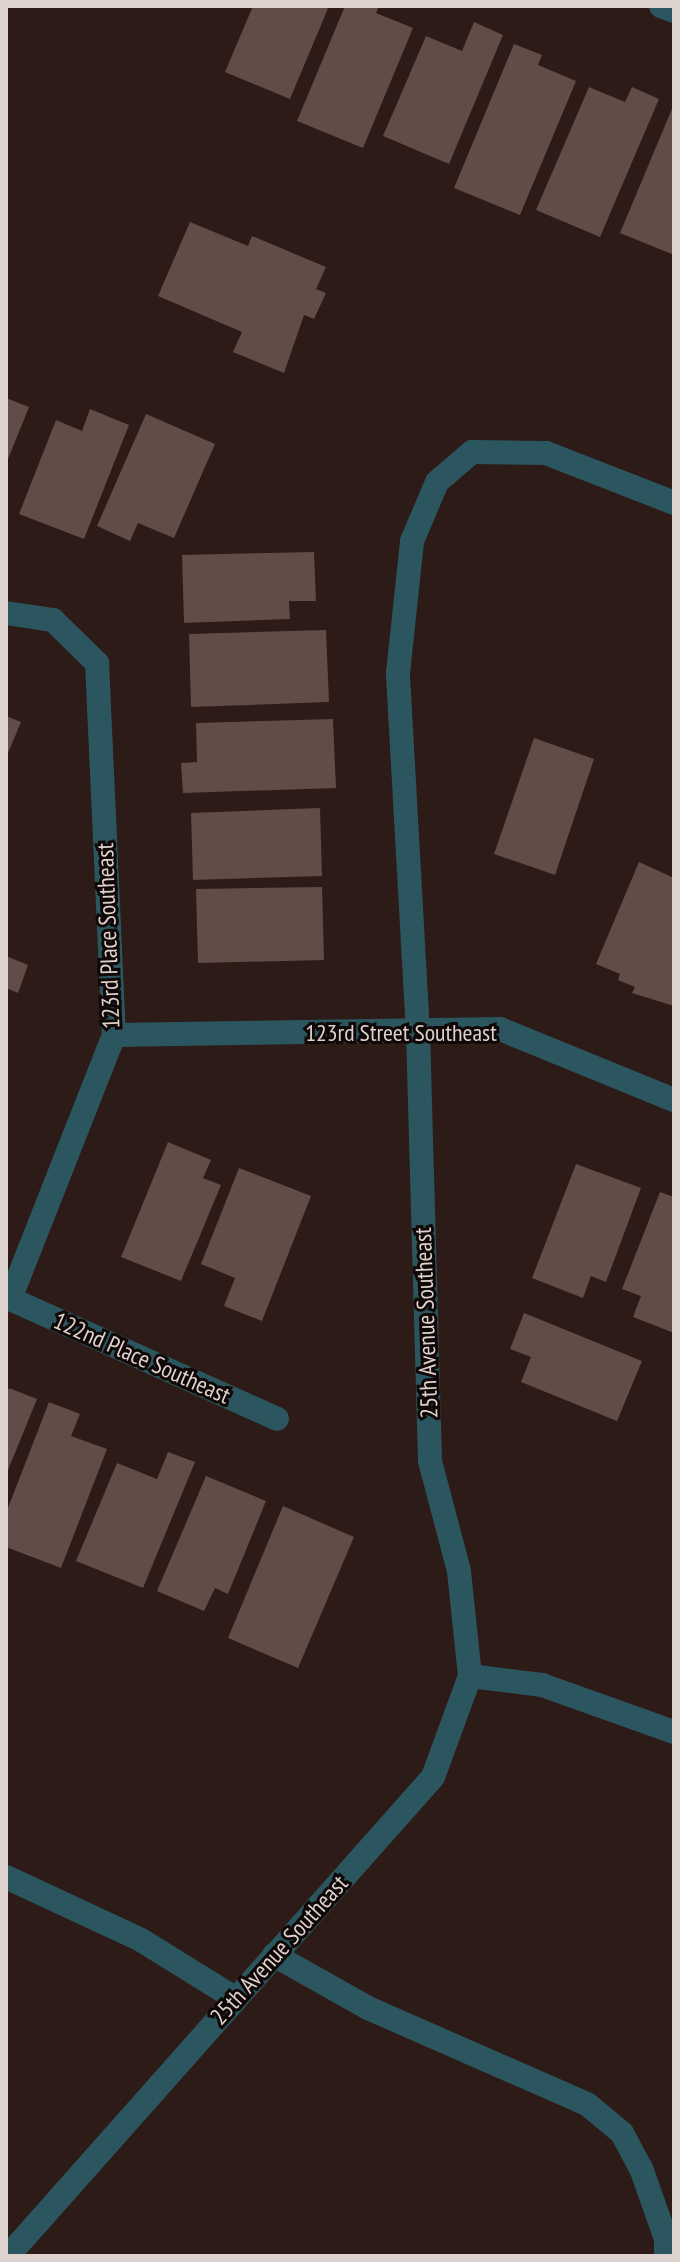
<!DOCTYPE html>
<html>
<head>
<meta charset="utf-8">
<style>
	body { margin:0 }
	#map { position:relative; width:680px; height:2262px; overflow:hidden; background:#2d1b17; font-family:"PT Sans Narrow",sans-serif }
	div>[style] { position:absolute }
	.building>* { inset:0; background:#614c47 }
	.minor>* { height:24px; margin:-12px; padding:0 12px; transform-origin:12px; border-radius:12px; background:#2b565f }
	span { translate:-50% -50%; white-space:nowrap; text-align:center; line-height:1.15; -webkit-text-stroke:6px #100806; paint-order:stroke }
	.street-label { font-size:24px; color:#ded2cf }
	.frame { position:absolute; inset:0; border:8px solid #ded2cf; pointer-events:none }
</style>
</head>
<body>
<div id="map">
	<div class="building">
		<i style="clip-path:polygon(253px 6px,329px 6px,290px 99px,225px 72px)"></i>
		<i style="clip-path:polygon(345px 6px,379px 6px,376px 13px,413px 28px,363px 148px,297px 121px)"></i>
		<i style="clip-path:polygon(474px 22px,503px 35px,449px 164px,383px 136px,426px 36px,462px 51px)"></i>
		<i style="clip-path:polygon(514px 44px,542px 55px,538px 65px,576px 81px,520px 215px,454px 188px)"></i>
		<i style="clip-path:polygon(589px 87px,625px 102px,632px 87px,659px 99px,600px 237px,536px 210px)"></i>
		<i style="clip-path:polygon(674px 104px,674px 255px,620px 233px)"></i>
		<i style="clip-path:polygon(190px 222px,248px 246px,252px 236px,326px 267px,316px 289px,326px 293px,314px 319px,304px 315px,284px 373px,233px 352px,242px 332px,158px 296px)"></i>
		<i style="clip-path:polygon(6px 398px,29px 407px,6px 464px)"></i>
		<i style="clip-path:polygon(90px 409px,129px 425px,84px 539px,19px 514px,56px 420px,82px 431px)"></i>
		<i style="clip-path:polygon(146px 414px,215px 444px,174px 538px,138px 523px,130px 541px,97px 526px)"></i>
		<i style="clip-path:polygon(314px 552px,316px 601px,289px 601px,290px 619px,184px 623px,182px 555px)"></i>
		<i style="clip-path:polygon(326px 630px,329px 702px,191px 707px,189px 634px)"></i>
		<i style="clip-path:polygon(6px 716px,21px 722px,6px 758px)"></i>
		<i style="clip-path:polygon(333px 719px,336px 788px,183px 793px,181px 763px,197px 762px,196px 723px)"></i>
		<i style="clip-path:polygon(534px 738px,594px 759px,555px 875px,494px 854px)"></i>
		<i style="clip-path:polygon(320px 808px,322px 876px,193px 880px,191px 813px)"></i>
		<i style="clip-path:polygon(639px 862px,674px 878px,674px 1006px,632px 993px,635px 987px,618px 980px,620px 974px,596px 964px)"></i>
		<i style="clip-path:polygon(322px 887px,324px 960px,198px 963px,196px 889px)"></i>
		<i style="clip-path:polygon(6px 956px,28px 965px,18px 993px,6px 988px)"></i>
		<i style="clip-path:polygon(168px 1142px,211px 1160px,203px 1178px,221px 1185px,181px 1281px,121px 1257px)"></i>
		<i style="clip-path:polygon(576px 1164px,641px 1188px,606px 1282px,591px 1276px,583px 1298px,532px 1278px)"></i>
		<i style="clip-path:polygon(239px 1168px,311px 1196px,262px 1321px,224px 1306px,235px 1278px,201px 1264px)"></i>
		<i style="clip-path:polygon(660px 1192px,674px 1197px,674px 1333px,633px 1317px,641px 1296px,622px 1289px)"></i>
		<i style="clip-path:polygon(524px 1313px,642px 1361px,617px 1421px,521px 1382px,531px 1357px,510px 1349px)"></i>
		<i style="clip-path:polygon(9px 1388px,37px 1399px,6px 1475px,6px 1395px)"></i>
		<i style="clip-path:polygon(49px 1402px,80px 1414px,71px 1436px,107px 1449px,61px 1568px,6px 1547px,6px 1513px)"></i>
		<i style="clip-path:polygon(168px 1452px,195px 1462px,143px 1588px,76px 1561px,117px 1463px,157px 1479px)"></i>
		<i style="clip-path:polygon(206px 1476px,266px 1501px,228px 1594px,215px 1588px,204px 1611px,157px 1591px)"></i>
		<i style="clip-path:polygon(283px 1506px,354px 1537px,298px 1668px,228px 1638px)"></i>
	</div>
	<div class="minor">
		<i style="left:661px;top:6px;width:14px;rotate:21deg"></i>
		<i style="left:6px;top:613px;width:48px;rotate:8.5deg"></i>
		<i style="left:53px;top:620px;width:62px;rotate:44.3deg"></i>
		<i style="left:97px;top:663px;width:372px;rotate:87.4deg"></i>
		<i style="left:114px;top:1035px;width:284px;rotate:111.5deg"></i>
		<i style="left:114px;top:1035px;width:386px;rotate:-0.9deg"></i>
		<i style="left:500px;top:1029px;width:188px;rotate:22.2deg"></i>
		<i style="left:6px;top:1297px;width:297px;rotate:24.2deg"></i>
		<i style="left:470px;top:1676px;width:73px;rotate:7.1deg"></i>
		<i style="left:542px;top:1685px;width:140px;rotate:19.6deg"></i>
		<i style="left:6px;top:1877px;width:149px;rotate:25deg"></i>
		<i style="left:141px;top:1940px;width:112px;rotate:31.8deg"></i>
		<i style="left:274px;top:1955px;width:108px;rotate:29.4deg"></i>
		<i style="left:368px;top:2008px;width:239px;rotate:23.7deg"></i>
		<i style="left:587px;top:2104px;width:45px;rotate:39.6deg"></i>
		<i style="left:622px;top:2133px;width:40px;rotate:62deg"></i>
		<i style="left:641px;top:2168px;width:75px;rotate:70.6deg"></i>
		<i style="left:666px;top:2239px;width:17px;rotate:90deg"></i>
		<i style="left:8px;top:2256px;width:640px;rotate:-48.42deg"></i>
		<i style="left:433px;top:1777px;width:108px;rotate:-69.9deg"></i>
		<i style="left:470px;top:1676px;width:106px;rotate:-96deg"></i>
		<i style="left:459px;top:1571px;width:114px;rotate:-104.8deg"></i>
		<i style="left:430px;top:1461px;width:428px;rotate:-91.6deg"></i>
		<i style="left:418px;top:1033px;width:361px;rotate:-93.2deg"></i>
		<i style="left:398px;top:673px;width:133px;rotate:-83.9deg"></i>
		<i style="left:412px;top:541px;width:64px;rotate:-67deg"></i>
		<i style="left:437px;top:482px;width:46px;rotate:-40.6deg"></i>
		<i style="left:472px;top:452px;width:74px;rotate:0.8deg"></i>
		<i style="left:546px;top:453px;width:137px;rotate:21.3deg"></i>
	</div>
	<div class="street-label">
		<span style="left:108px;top:936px;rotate:-92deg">123rd Place Southeast</span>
		<span style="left:401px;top:1033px">123rd Street Southeast</span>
		<span style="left:426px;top:1323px;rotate:-92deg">25th Avenue Southeast</span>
		<span style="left:142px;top:1358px;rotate:24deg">122nd Place Southeast</span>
		<span style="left:279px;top:1950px;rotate:-48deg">25th Avenue Southeast</span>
	</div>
	<div class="frame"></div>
</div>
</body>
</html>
